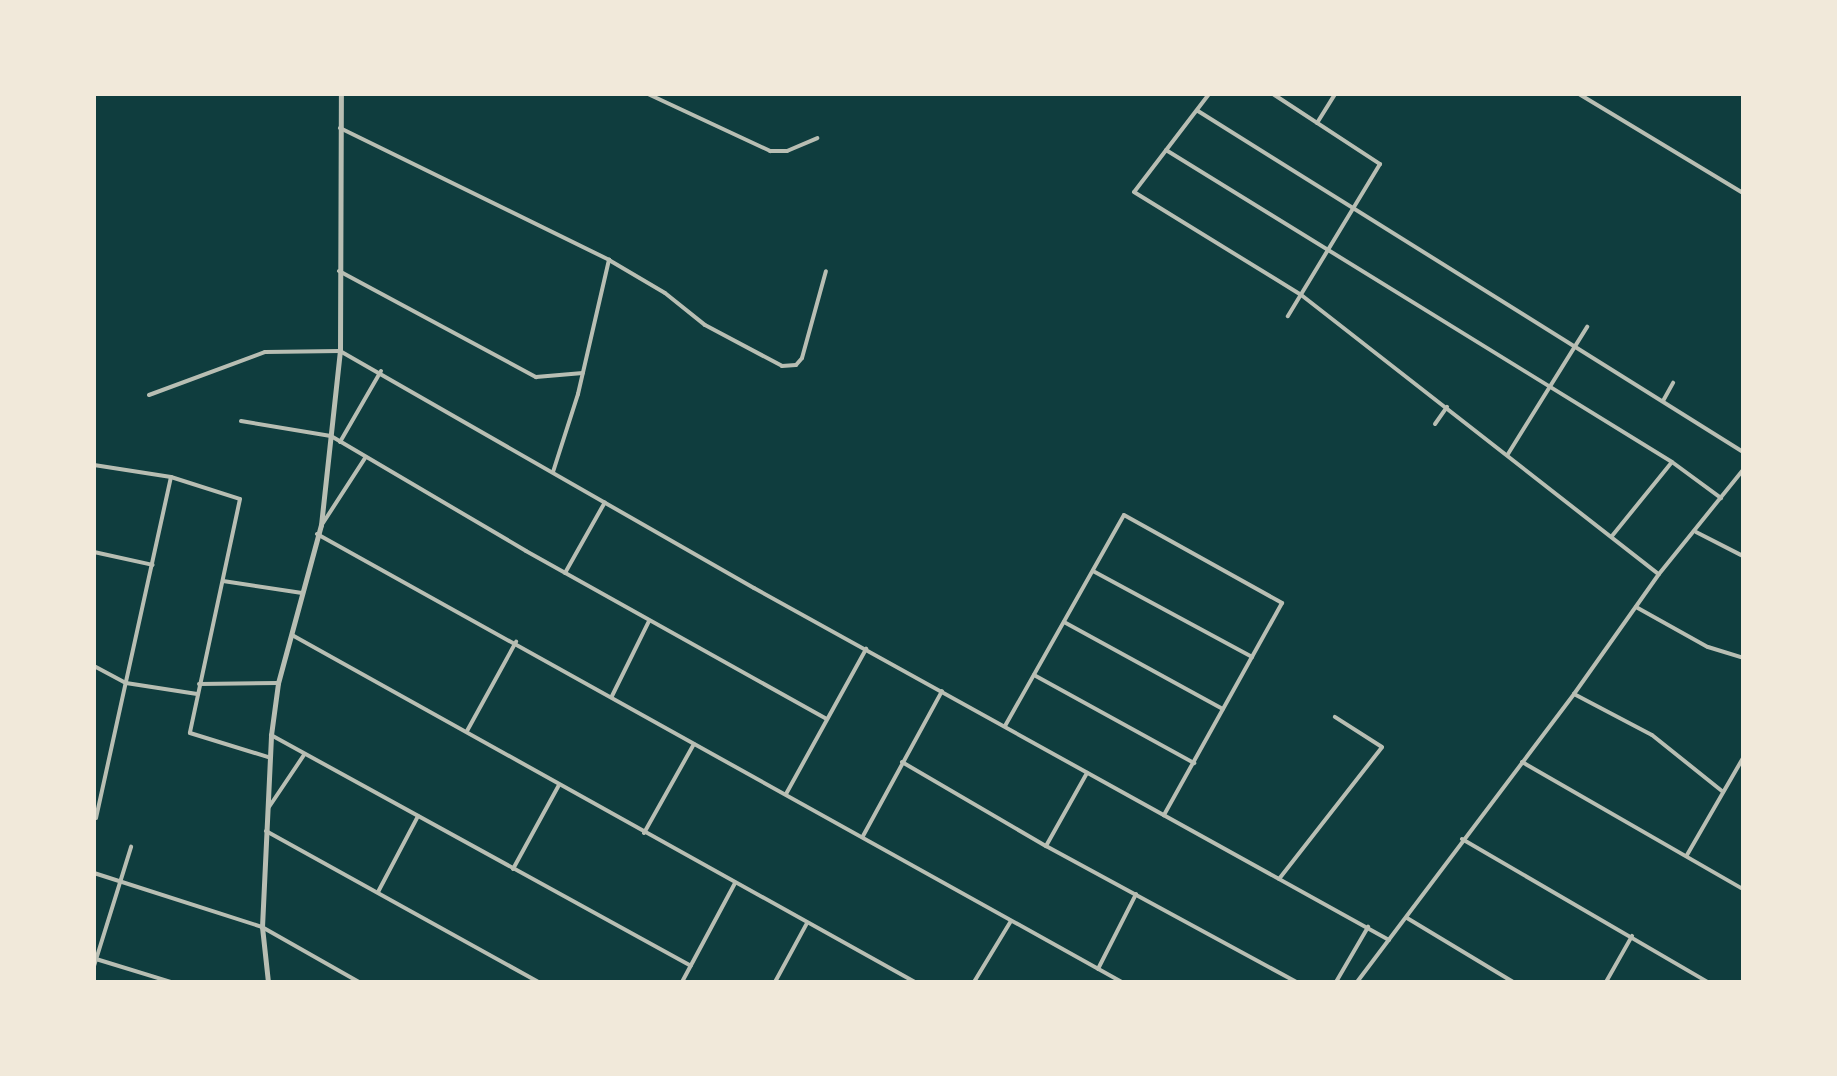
<!DOCTYPE html>
<html>
<head>
<meta charset="utf-8">
<style>
	body { margin:0 }
	#map { position:relative; width:1837px; height:1076px; overflow:hidden; background:#0f3d3e; font-family:"PT Serif",serif }
	div>[style] { position:absolute }
	.minor>* { height:4px; margin:-2px; padding:0 2px; transform-origin:2px; border-radius:2px; background:#b8beb3 }
	.tertiary>* { height:5px; margin:-2.5px; padding:0 2.5px; transform-origin:2.5px; border-radius:2.5px; background:#b8beb3 }
	span { translate:-50% -50%; white-space:nowrap; text-align:center; line-height:1.15; -webkit-text-stroke:8px #f1e9da; paint-order:stroke }
	.frame { position:absolute; inset:0; border:96px solid #f1e9da; pointer-events:none }
</style>
</head>
<body>
<div id="map">
	<div class="minor">
		<i style="left:648px;top:94px;width:135px;rotate:25deg"></i>
		<i style="left:770px;top:151px;width:17px"></i>
		<i style="left:787px;top:151px;width:33px;rotate:-23deg"></i>
		<i style="left:1209px;top:94px;width:123px;rotate:127.4deg"></i>
		<i style="left:1134px;top:192px;width:195px;rotate:31.6deg"></i>
		<i style="left:1300px;top:294px;width:455px;rotate:38deg"></i>
		<i style="left:1273px;top:94px;width:128px;rotate:33.2deg"></i>
		<i style="left:1380px;top:164px;width:178px;rotate:121.2deg"></i>
		<i style="left:1579px;top:94px;width:192px;rotate:31.1deg"></i>
		<i style="left:1198px;top:111px;width:643px;rotate:32.03deg"></i>
		<i style="left:1317px;top:123px;width:34px;rotate:-58deg"></i>
		<i style="left:340px;top:128px;width:300px;rotate:26.1deg"></i>
		<i style="left:609px;top:260px;width:65px;rotate:30.5deg"></i>
		<i style="left:665px;top:293px;width:51px;rotate:38.7deg"></i>
		<i style="left:705px;top:325px;width:87px;rotate:28deg"></i>
		<i style="left:782px;top:366px;width:14px;rotate:-4deg"></i>
		<i style="left:796px;top:365px;width:9px;rotate:-49deg"></i>
		<i style="left:802px;top:358px;width:90px;rotate:-74.6deg"></i>
		<i style="left:1166px;top:150px;width:594px;rotate:31.66deg"></i>
		<i style="left:1672px;top:462px;width:61px;rotate:36.3deg"></i>
		<i style="left:339px;top:271px;width:224px;rotate:28.3deg"></i>
		<i style="left:536px;top:377px;width:47px;rotate:-4.9deg"></i>
		<i style="left:149px;top:395px;width:124px;rotate:-20.3deg"></i>
		<i style="left:265px;top:352px;width:75px;rotate:-0.8deg"></i>
		<i style="left:340px;top:351px;width:477px;rotate:29.8deg"></i>
		<i style="left:754px;top:588px;width:726px;rotate:29deg"></i>
		<i style="left:1663px;top:401px;width:21px;rotate:-61deg"></i>
		<i style="left:241px;top:421px;width:91px;rotate:9.5deg"></i>
		<i style="left:331px;top:436px;width:226px;rotate:30.5deg"></i>
		<i style="left:526px;top:551px;width:344px;rotate:29.2deg"></i>
		<i style="left:1435px;top:424px;width:21px;rotate:-55deg"></i>
		<i style="left:340px;top:442px;width:82px;rotate:-60deg"></i>
		<i style="left:1508px;top:454px;width:150px;rotate:-58.1deg"></i>
		<i style="left:94px;top:465px;width:78px;rotate:8.9deg"></i>
		<i style="left:171px;top:477px;width:72px;rotate:17.7deg"></i>
		<i style="left:240px;top:499px;width:239px;rotate:102.1deg"></i>
		<i style="left:190px;top:733px;width:82px;rotate:17.1deg"></i>
		<i style="left:553px;top:472px;width:82px;rotate:-72.2deg"></i>
		<i style="left:578px;top:394px;width:138px;rotate:-77deg"></i>
		<i style="left:323px;top:523px;width:77px;rotate:-57.1deg"></i>
		<i style="left:1696px;top:532px;width:53px;rotate:27.1deg"></i>
		<i style="left:317px;top:534px;width:921px;rotate:29.1deg"></i>
		<i style="left:1612px;top:536px;width:95px;rotate:-51deg"></i>
		<i style="left:94px;top:552px;width:60px;rotate:12.4deg"></i>
		<i style="left:1093px;top:571px;width:181px;rotate:28.4deg"></i>
		<i style="left:565px;top:573px;width:81px;rotate:-60.6deg"></i>
		<i style="left:223px;top:581px;width:80px;rotate:8.6deg"></i>
		<i style="left:1636px;top:607px;width:82px;rotate:29.1deg"></i>
		<i style="left:1708px;top:647px;width:37px;rotate:17deg"></i>
		<i style="left:1064px;top:622px;width:181px;rotate:28.7deg"></i>
		<i style="left:292px;top:635px;width:713px;rotate:29.12deg"></i>
		<i style="left:94px;top:666px;width:36px;rotate:28deg"></i>
		<i style="left:126px;top:683px;width:72px;rotate:8.8deg"></i>
		<i style="left:1034px;top:675px;width:183px;rotate:28.8deg"></i>
		<i style="left:199px;top:684px;width:79px;rotate:-0.7deg"></i>
		<i style="left:1574px;top:694px;width:88px;rotate:27.7deg"></i>
		<i style="left:1652px;top:735px;width:90px;rotate:38.7deg"></i>
		<i style="left:612px;top:696px;width:84px;rotate:-63.7deg"></i>
		<i style="left:1005px;top:726px;width:242px;rotate:-60.6deg"></i>
		<i style="left:1124px;top:515px;width:181px;rotate:29.1deg"></i>
		<i style="left:1282px;top:603px;width:243px;rotate:119.1deg"></i>
		<i style="left:467px;top:731px;width:102px;rotate:-61.2deg"></i>
		<i style="left:271px;top:735px;width:479px;rotate:28.8deg"></i>
		<i style="left:902px;top:762px;width:167px;rotate:30.3deg"></i>
		<i style="left:1046px;top:846px;width:285px;rotate:28.5deg"></i>
		<i style="left:1522px;top:762px;width:255px;rotate:29.9deg"></i>
		<i style="left:786px;top:794px;width:166px;rotate:-61.1deg"></i>
		<i style="left:269px;top:807px;width:63px;rotate:-56.1deg"></i>
		<i style="left:96px;top:818px;width:349px;rotate:-77.6deg"></i>
		<i style="left:266px;top:831px;width:311px;rotate:29deg"></i>
		<i style="left:644px;top:833px;width:102px;rotate:-60.7deg"></i>
		<i style="left:863px;top:836px;width:165px;rotate:-61.4deg"></i>
		<i style="left:1462px;top:839px;width:285px;rotate:30.2deg"></i>
		<i style="left:1046px;top:846px;width:84px;rotate:-60.7deg"></i>
		<i style="left:1687px;top:855px;width:112px;rotate:-60deg"></i>
		<i style="left:513px;top:869px;width:96px;rotate:-61.3deg"></i>
		<i style="left:94px;top:873px;width:176px;rotate:17.8deg"></i>
		<i style="left:262px;top:927px;width:112px;rotate:29.6deg"></i>
		<i style="left:1279px;top:879px;width:167px;rotate:-52deg"></i>
		<i style="left:1382px;top:747px;width:56px;rotate:-147.4deg"></i>
		<i style="left:378px;top:892px;width:86px;rotate:-62.2deg"></i>
		<i style="left:1407px;top:918px;width:124px;rotate:31.1deg"></i>
		<i style="left:96px;top:959px;width:78px;rotate:17deg"></i>
		<i style="left:94px;top:966px;width:125px;rotate:-72.7deg"></i>
		<i style="left:1098px;top:969px;width:84px;rotate:-63.1deg"></i>
		<i style="left:682px;top:982px;width:112px;rotate:-61.8deg"></i>
		<i style="left:775px;top:982px;width:67px;rotate:-61.5deg"></i>
		<i style="left:974px;top:982px;width:71px;rotate:-58.8deg"></i>
		<i style="left:1336px;top:982px;width:64px;rotate:-59.8deg"></i>
		<i style="left:1357px;top:982px;width:361px;rotate:-53deg"></i>
		<i style="left:1574px;top:694px;width:147px;rotate:-54.7deg"></i>
		<i style="left:1659px;top:574px;width:134px;rotate:-51.1deg"></i>
		<i style="left:1606px;top:982px;width:53px;rotate:-60.5deg"></i>
	</div>
	<div class="tertiary">
		<i style="left:268px;top:982px;width:55px;rotate:-96.2deg"></i>
		<i style="left:262px;top:927px;width:192px;rotate:-87.3deg"></i>
		<i style="left:271px;top:735px;width:52px;rotate:-82.3deg"></i>
		<i style="left:278px;top:683px;width:164px;rotate:-74.8deg"></i>
		<i style="left:321px;top:525px;width:175px;rotate:-83.8deg"></i>
		<i style="left:340px;top:351px;width:257px;rotate:-89.8deg"></i>
	</div>
	<div class="frame"></div>
</div>
</body>
</html>
